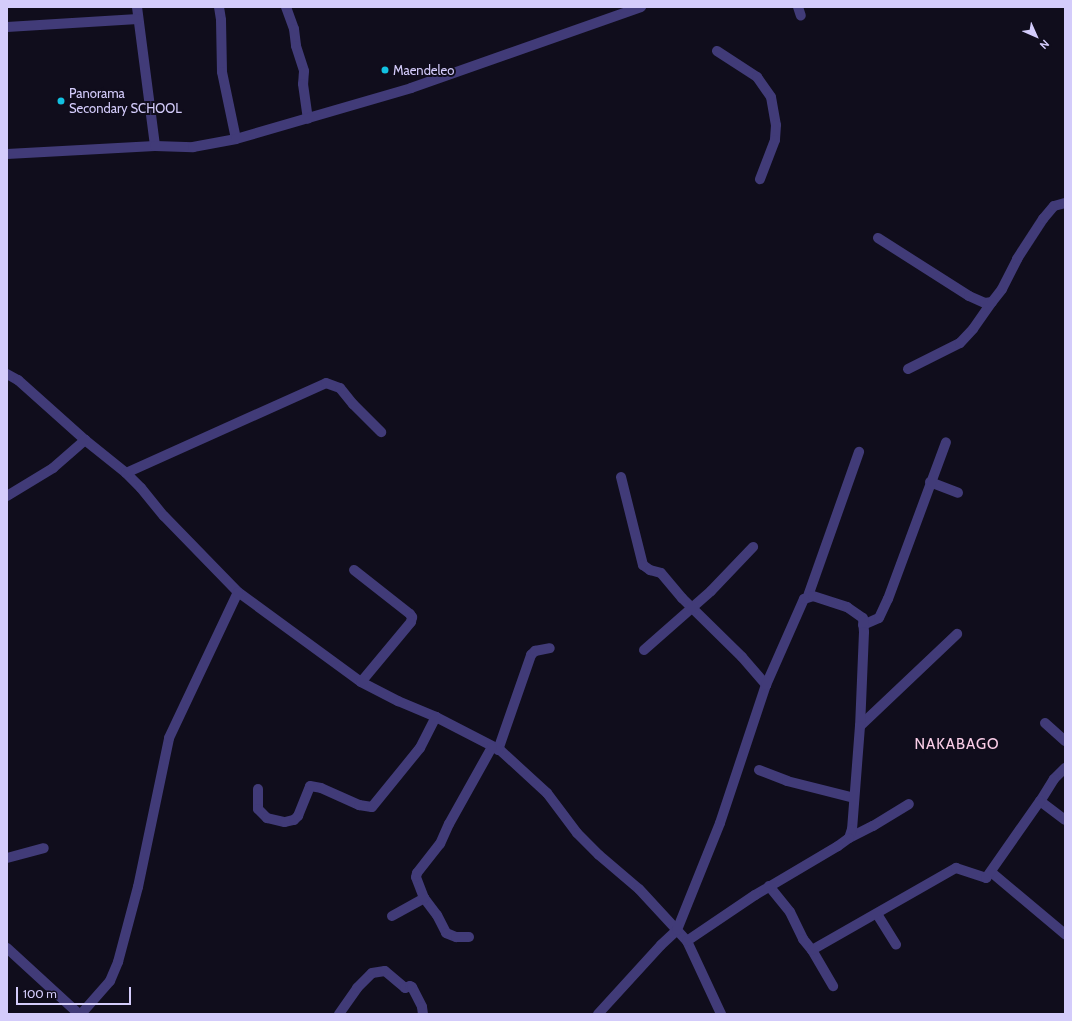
<!DOCTYPE html>
<html>
<head>
<meta charset="utf-8">
<style>
	body { margin:0 }
	#map { position:relative; width:1072px; height:1021px; overflow:hidden; background:#100d1c; font-family:Cabin,sans-serif }
	div>[style] { position:absolute }
	.minor>* { height:10px; margin:-5px; padding:0 5px; transform-origin:5px; border-radius:5px; background:#413b78 }
	.dots>* { width:11px; height:11px; translate:-50% -50%; box-sizing:border-box; border:2px solid #100d1c; border-radius:50% }
	span { translate:-50% -50%; white-space:nowrap; text-align:center; line-height:1.15; -webkit-text-stroke:4px #100d1c; paint-order:stroke }
	.poi-label { font-size:13px; color:#d4ccfb }
	.left { translate:0 -50%; text-align:left }
	.quarter-label { font-size:15px; color:#fbcee8; letter-spacing:1px }
	.frame { position:absolute; inset:0; border:8px solid #d4ccfb; pointer-events:none }
	.north { position:absolute; left:1016px; top:16px; width:40px; height:40px; -webkit-text-stroke:3px #100d1c; paint-order:stroke; rotate:135deg; font-size:11px; font-weight:700; line-height:16px; text-align:center; color:#d4ccfb }
	.north::after { content:''; display:block; margin:auto; width:14px; height:18px; background:#d4ccfb; clip-path:polygon(50% 0,100% 100%,50% 72%,0 100%) }
	.scale { position:absolute; left:16px; top:987px; width:115px; height:18px; box-sizing:border-box; border:2px solid #d4ccfb; border-top:0; padding-left:5px; font-size:12px; line-height:14px; white-space:nowrap; color:#d4ccfb; -webkit-text-stroke:3px #100d1c; paint-order:stroke }
</style>
</head>
<body>
<div id="map">
	<div class="minor">
		<i style="left:137px;top:7px;width:140px;rotate:82.6deg"></i>
		<i style="left:219px;top:7px;width:13px;rotate:81deg"></i>
		<i style="left:221px;top:20px;width:52px;rotate:88.9deg"></i>
		<i style="left:222px;top:72px;width:68px;rotate:78.2deg"></i>
		<i style="left:286px;top:7px;width:23px;rotate:70deg"></i>
		<i style="left:294px;top:29px;width:17px;rotate:83deg"></i>
		<i style="left:296px;top:46px;width:26px;rotate:72deg"></i>
		<i style="left:304px;top:71px;width:13px;rotate:94deg"></i>
		<i style="left:303px;top:84px;width:35px;rotate:82deg"></i>
		<i style="left:798px;top:7px;width:9px;rotate:72deg"></i>
		<i style="left:7px;top:27px;width:131px;rotate:-3.5deg"></i>
		<i style="left:717px;top:51px;width:48px;rotate:33deg"></i>
		<i style="left:757px;top:77px;width:24px;rotate:55deg"></i>
		<i style="left:771px;top:97px;width:28px;rotate:80deg"></i>
		<i style="left:776px;top:125px;width:15px;rotate:94deg"></i>
		<i style="left:775px;top:140px;width:42px;rotate:111deg"></i>
		<i style="left:7px;top:154px;width:148px;rotate:-3.1deg"></i>
		<i style="left:155px;top:146px;width:38px;rotate:2deg"></i>
		<i style="left:193px;top:147px;width:44px;rotate:-10.5deg"></i>
		<i style="left:236px;top:139px;width:182px;rotate:-16.2deg"></i>
		<i style="left:411px;top:88px;width:244px;rotate:-19.4deg"></i>
		<i style="left:878px;top:238px;width:108px;rotate:32.5deg"></i>
		<i style="left:969px;top:296px;width:17px;rotate:24deg"></i>
		<i style="left:985px;top:303px;width:7px;rotate:-8deg"></i>
		<i style="left:992px;top:302px;width:16px;rotate:-52deg"></i>
		<i style="left:1002px;top:289px;width:34px;rotate:-63deg"></i>
		<i style="left:1017px;top:259px;width:48px;rotate:-57deg"></i>
		<i style="left:1043px;top:219px;width:17px;rotate:-50deg"></i>
		<i style="left:1054px;top:206px;width:11px;rotate:-15deg"></i>
		<i style="left:908px;top:369px;width:58px;rotate:-26.6deg"></i>
		<i style="left:960px;top:343px;width:19px;rotate:-47deg"></i>
		<i style="left:973px;top:329px;width:33px;rotate:-55deg"></i>
		<i style="left:7px;top:374px;width:13px;rotate:29deg"></i>
		<i style="left:18px;top:380px;width:90px;rotate:41.8deg"></i>
		<i style="left:85px;top:440px;width:53px;rotate:38.8deg"></i>
		<i style="left:126px;top:473px;width:21px;rotate:45deg"></i>
		<i style="left:141px;top:488px;width:36px;rotate:51deg"></i>
		<i style="left:164px;top:516px;width:106px;rotate:45.8deg"></i>
		<i style="left:238px;top:592px;width:152px;rotate:36.2deg"></i>
		<i style="left:361px;top:682px;width:42px;rotate:27.2deg"></i>
		<i style="left:398px;top:701px;width:41px;rotate:22.8deg"></i>
		<i style="left:436px;top:717px;width:72px;rotate:27.3deg"></i>
		<i style="left:500px;top:750px;width:64px;rotate:42.5deg"></i>
		<i style="left:547px;top:793px;width:50px;rotate:53.1deg"></i>
		<i style="left:577px;top:833px;width:31px;rotate:45deg"></i>
		<i style="left:599px;top:855px;width:52px;rotate:40.4deg"></i>
		<i style="left:639px;top:889px;width:71px;rotate:47.3deg"></i>
		<i style="left:687px;top:941px;width:81px;rotate:65deg"></i>
		<i style="left:126px;top:473px;width:219px;rotate:-24.2deg"></i>
		<i style="left:326px;top:383px;width:15px;rotate:20deg"></i>
		<i style="left:340px;top:388px;width:21px;rotate:51deg"></i>
		<i style="left:353px;top:404px;width:40px;rotate:45deg"></i>
		<i style="left:621px;top:477px;width:91px;rotate:76deg"></i>
		<i style="left:643px;top:565px;width:9px;rotate:36deg"></i>
		<i style="left:650px;top:570px;width:11px;rotate:15deg"></i>
		<i style="left:661px;top:573px;width:33px;rotate:50deg"></i>
		<i style="left:682px;top:598px;width:84px;rotate:44.5deg"></i>
		<i style="left:742px;top:657px;width:37px;rotate:49deg"></i>
		<i style="left:930px;top:482px;width:30px;rotate:21deg"></i>
		<i style="left:7px;top:496px;width:54px;rotate:-31.3deg"></i>
		<i style="left:53px;top:468px;width:43px;rotate:-41.2deg"></i>
		<i style="left:354px;top:570px;width:71px;rotate:38.2deg"></i>
		<i style="left:410px;top:614px;width:4px;rotate:56deg"></i>
		<i style="left:412px;top:617px;width:5px;rotate:101deg"></i>
		<i style="left:411px;top:622px;width:78px;rotate:129.8deg"></i>
		<i style="left:808px;top:596px;width:153px;rotate:-70.5deg"></i>
		<i style="left:863px;top:625px;width:17px;rotate:-24deg"></i>
		<i style="left:879px;top:618px;width:21px;rotate:-65deg"></i>
		<i style="left:888px;top:599px;width:167px;rotate:-69.7deg"></i>
		<i style="left:644px;top:650px;width:89px;rotate:-41.4deg"></i>
		<i style="left:711px;top:591px;width:61px;rotate:-46.3deg"></i>
		<i style="left:1045px;top:723px;width:27px;rotate:42deg"></i>
		<i style="left:860px;top:726px;width:134px;rotate:-43.5deg"></i>
		<i style="left:498px;top:750px;width:101px;rotate:-70.8deg"></i>
		<i style="left:531px;top:655px;width:6px;rotate:-45deg"></i>
		<i style="left:535px;top:651px;width:15px;rotate:-11deg"></i>
		<i style="left:1065px;top:768px;width:16px;rotate:135deg"></i>
		<i style="left:1054px;top:779px;width:26px;rotate:122deg"></i>
		<i style="left:1040px;top:801px;width:31px;rotate:37deg"></i>
		<i style="left:759px;top:770px;width:30px;rotate:21deg"></i>
		<i style="left:787px;top:781px;width:69px;rotate:14.2deg"></i>
		<i style="left:258px;top:789px;width:20px;rotate:90deg"></i>
		<i style="left:258px;top:809px;width:13px;rotate:45deg"></i>
		<i style="left:267px;top:818px;width:18px;rotate:13deg"></i>
		<i style="left:285px;top:822px;width:9px;rotate:-13deg"></i>
		<i style="left:294px;top:820px;width:6px;rotate:-45deg"></i>
		<i style="left:298px;top:816px;width:32px;rotate:-68deg"></i>
		<i style="left:310px;top:786px;width:11px;rotate:10deg"></i>
		<i style="left:321px;top:788px;width:42px;rotate:24.1deg"></i>
		<i style="left:359px;top:805px;width:13px;rotate:9deg"></i>
		<i style="left:372px;top:807px;width:76px;rotate:-50.9deg"></i>
		<i style="left:420px;top:748px;width:35px;rotate:-63deg"></i>
		<i style="left:849px;top:838px;width:27px;rotate:-27deg"></i>
		<i style="left:873px;top:826px;width:42px;rotate:-31.4deg"></i>
		<i style="left:7px;top:858px;width:38px;rotate:-15deg"></i>
		<i style="left:991px;top:872px;width:97px;rotate:40deg"></i>
		<i style="left:769px;top:886px;width:33px;rotate:51deg"></i>
		<i style="left:790px;top:912px;width:30px;rotate:64deg"></i>
		<i style="left:803px;top:939px;width:14px;rotate:51deg"></i>
		<i style="left:812px;top:950px;width:42px;rotate:59.7deg"></i>
		<i style="left:424px;top:898px;width:21px;rotate:53deg"></i>
		<i style="left:437px;top:915px;width:20px;rotate:63deg"></i>
		<i style="left:446px;top:933px;width:11px;rotate:22deg"></i>
		<i style="left:456px;top:937px;width:13px"></i>
		<i style="left:877px;top:914px;width:36px;rotate:58deg"></i>
		<i style="left:392px;top:916px;width:37px;rotate:-29deg"></i>
		<i style="left:424px;top:898px;width:22px;rotate:-111deg"></i>
		<i style="left:416px;top:877px;width:4px;rotate:-76deg"></i>
		<i style="left:417px;top:873px;width:37px;rotate:-52deg"></i>
		<i style="left:440px;top:844px;width:22px;rotate:-66deg"></i>
		<i style="left:449px;top:824px;width:88px;rotate:-60.8deg"></i>
		<i style="left:7px;top:948px;width:98px;rotate:42.5deg"></i>
		<i style="left:812px;top:950px;width:166px;rotate:-29.7deg"></i>
		<i style="left:956px;top:868px;width:32px;rotate:18deg"></i>
		<i style="left:986px;top:878px;width:94px;rotate:-55deg"></i>
		<i style="left:81px;top:1014px;width:44px;rotate:-48.7deg"></i>
		<i style="left:110px;top:981px;width:21px;rotate:-67deg"></i>
		<i style="left:118px;top:962px;width:78px;rotate:-75.1deg"></i>
		<i style="left:138px;top:887px;width:152px;rotate:-78.2deg"></i>
		<i style="left:169px;top:738px;width:161px;rotate:-64.7deg"></i>
		<i style="left:339px;top:1014px;width:32px;rotate:-55deg"></i>
		<i style="left:357px;top:988px;width:21px;rotate:-45deg"></i>
		<i style="left:372px;top:973px;width:13px;rotate:-9deg"></i>
		<i style="left:385px;top:971px;width:26px;rotate:40deg"></i>
		<i style="left:405px;top:988px;width:5px;rotate:-22deg"></i>
		<i style="left:410px;top:986px;width:2px;rotate:27deg"></i>
		<i style="left:412px;top:987px;width:22px;rotate:63deg"></i>
		<i style="left:422px;top:1007px;width:7px;rotate:82deg"></i>
		<i style="left:598px;top:1014px;width:93px;rotate:-47.6deg"></i>
		<i style="left:661px;top:945px;width:22px;rotate:-43deg"></i>
		<i style="left:677px;top:930px;width:115px;rotate:-68.1deg"></i>
		<i style="left:720px;top:823px;width:145px;rotate:-71.6deg"></i>
		<i style="left:766px;top:685px;width:94px;rotate:-66.2deg"></i>
		<i style="left:804px;top:599px;width:9px;rotate:-18deg"></i>
		<i style="left:813px;top:596px;width:36px;rotate:18deg"></i>
		<i style="left:847px;top:607px;width:19px;rotate:35deg"></i>
		<i style="left:863px;top:618px;width:14px;rotate:86deg"></i>
		<i style="left:864px;top:632px;width:94px;rotate:92.4deg"></i>
		<i style="left:860px;top:726px;width:103px;rotate:94.4deg"></i>
		<i style="left:852px;top:829px;width:9px;rotate:108deg"></i>
		<i style="left:849px;top:838px;width:14px;rotate:144deg"></i>
		<i style="left:838px;top:846px;width:96px;rotate:149.4deg"></i>
		<i style="left:755px;top:895px;width:82px;rotate:145.9deg"></i>
	</div>
	<div class="dots">
		<i style="left:385px;top:70px;background:#12c1e1"></i>
		<i style="left:61px;top:101px;background:#12c1e1"></i>
	</div>
	<div class="poi-label">
		<span class="left" style="left:393px;top:70px">Maendeleo</span>
		<span class="left" style="left:69px;top:101px">Panorama<br>Secondary SCHOOL</span>
	</div>
	<div class="quarter-label">
		<span style="left:957px;top:745px">NAKABAGO</span>
	</div>
	<div class="frame"></div>
	<div class="north">N</div>
	<div class="scale">100 m</div>
</div>
</body>
</html>
